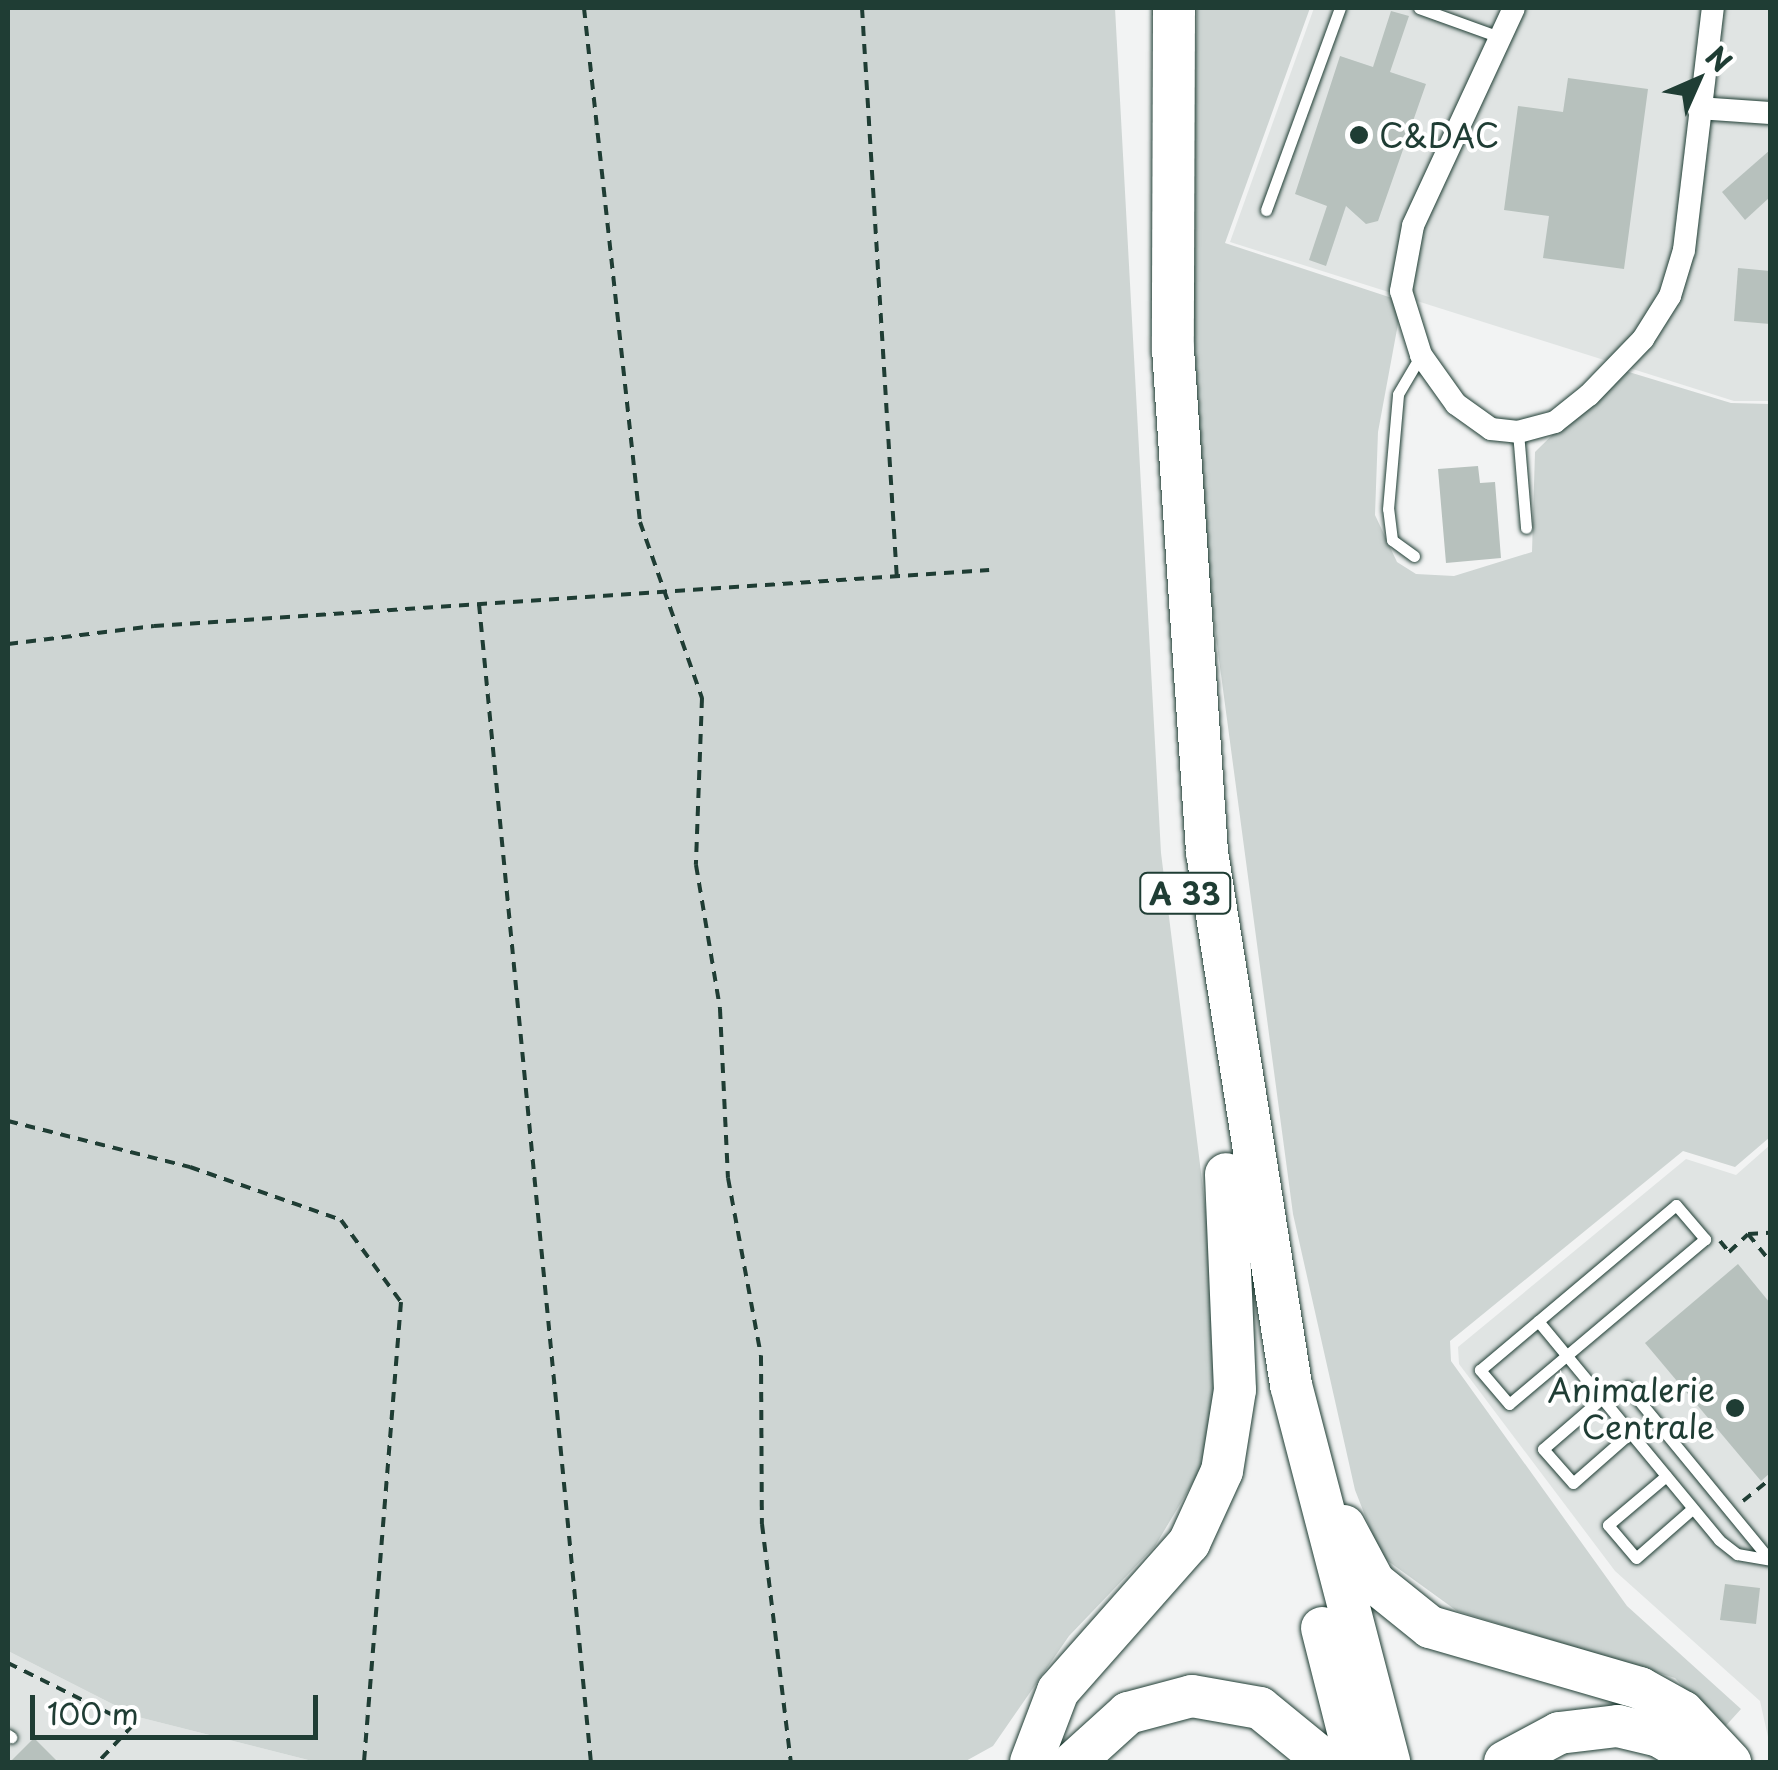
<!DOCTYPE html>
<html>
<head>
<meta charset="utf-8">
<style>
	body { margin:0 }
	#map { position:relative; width:1778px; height:1770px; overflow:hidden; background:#f2f3f3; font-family:"Playpen Sans",sans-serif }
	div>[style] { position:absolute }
	.built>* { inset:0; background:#e0e4e3 }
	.green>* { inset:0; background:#ced5d3 }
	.building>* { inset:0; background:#b7c1bd }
	.path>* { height:4px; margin-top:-2px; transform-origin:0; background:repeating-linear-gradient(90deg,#1f3d34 0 10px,transparent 0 18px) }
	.roads { filter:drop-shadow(0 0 2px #1f3d34) drop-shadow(0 0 2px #1f3d34) }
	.service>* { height:11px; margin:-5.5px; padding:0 5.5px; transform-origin:5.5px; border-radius:5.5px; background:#fff }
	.minor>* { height:22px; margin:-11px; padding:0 11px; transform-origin:11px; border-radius:11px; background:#fff }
	.motorway>* { height:42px; margin:-21px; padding:0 21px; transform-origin:21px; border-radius:21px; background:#fff }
	.dots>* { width:28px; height:28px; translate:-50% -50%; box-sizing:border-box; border:5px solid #fff; border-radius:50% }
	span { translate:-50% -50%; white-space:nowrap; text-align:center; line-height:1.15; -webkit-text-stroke:8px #fff; paint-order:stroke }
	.shield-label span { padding:2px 8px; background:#fff; border:2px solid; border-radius:8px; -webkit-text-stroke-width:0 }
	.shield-label { font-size:30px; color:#1f3d34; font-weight:700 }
	.poi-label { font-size:32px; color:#1f3d34 }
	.left { translate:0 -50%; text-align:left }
	.right { translate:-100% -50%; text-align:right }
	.frame { position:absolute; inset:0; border:10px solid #1f3d34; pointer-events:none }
	.north { position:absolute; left:1648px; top:30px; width:100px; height:100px; -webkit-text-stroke:8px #fff; paint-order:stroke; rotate:45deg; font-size:28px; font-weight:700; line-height:40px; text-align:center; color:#1f3d34 }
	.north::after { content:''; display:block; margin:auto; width:35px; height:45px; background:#1f3d34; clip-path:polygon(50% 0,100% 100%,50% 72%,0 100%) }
	.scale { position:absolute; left:30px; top:1695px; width:288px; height:45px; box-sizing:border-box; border:5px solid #1f3d34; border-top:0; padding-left:12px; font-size:30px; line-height:35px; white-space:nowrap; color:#1f3d34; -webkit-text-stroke:8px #fff; paint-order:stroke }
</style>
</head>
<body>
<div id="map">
	<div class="built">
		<i style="clip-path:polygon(1314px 8px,1770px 8px,1770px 401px,1734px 401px,1230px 242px)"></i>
		<i style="clip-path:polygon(1770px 1145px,1770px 1746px,1760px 1701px,1615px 1571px,1459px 1364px,1458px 1347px,1686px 1159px,1736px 1175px)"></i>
		<i style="clip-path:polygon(8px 1651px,138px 1717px,316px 1762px,8px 1762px)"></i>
	</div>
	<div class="green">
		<i style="clip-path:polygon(8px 8px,1115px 8px,1161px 853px,1220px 1324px,1215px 1407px,1204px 1464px,1155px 1546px,1069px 1636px,993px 1746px,964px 1762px,316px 1762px,138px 1717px,8px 1651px)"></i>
		<i style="clip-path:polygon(1197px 8px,1310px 8px,1225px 243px,1395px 299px,1400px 313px,1378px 432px,1375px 515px,1397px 562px,1416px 574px,1454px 576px,1532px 552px,1535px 452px,1619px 369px,1731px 403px,1770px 404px,1770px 1137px,1735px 1167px,1683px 1151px,1450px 1341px,1451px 1361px,1627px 1606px,1741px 1709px,1722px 1730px,1675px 1678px,1457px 1611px,1381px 1556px,1355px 1490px,1293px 1214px,1206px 562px,1191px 275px)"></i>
	</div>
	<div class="building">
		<i style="clip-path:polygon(1391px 11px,1409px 16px,1390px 72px,1426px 84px,1378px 221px,1366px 224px,1346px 206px,1326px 266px,1309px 260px,1327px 206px,1295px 194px,1340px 56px,1373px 67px)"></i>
		<i style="clip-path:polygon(1568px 78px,1648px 89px,1624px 269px,1543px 258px,1549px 216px,1504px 210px,1518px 106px,1563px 112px)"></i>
		<i style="clip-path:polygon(1770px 150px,1770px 197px,1745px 220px,1722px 192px)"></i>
		<i style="clip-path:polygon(1738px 268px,1770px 271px,1770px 324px,1734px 321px)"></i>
		<i style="clip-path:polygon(1478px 466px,1480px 483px,1495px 482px,1501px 558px,1446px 563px,1438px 469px)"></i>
		<i style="clip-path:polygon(1738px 1264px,1770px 1303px,1770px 1473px,1761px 1481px,1645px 1343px)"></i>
		<i style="clip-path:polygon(1725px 1584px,1760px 1588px,1756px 1624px,1720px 1620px)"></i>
		<i style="clip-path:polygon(34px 1738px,58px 1762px,10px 1762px)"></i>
	</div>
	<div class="path">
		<i style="left:584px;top:8px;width:517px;rotate:83.78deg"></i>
		<i style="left:640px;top:522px;width:187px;rotate:70.6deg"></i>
		<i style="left:702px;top:698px;width:167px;rotate:92.1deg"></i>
		<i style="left:696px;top:865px;width:146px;rotate:80.5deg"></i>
		<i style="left:720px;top:1009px;width:169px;rotate:87.3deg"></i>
		<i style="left:728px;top:1178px;width:181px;rotate:79.5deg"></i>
		<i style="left:761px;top:1356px;width:168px;rotate:89.7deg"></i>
		<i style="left:762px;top:1524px;width:240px;rotate:83.1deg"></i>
		<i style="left:862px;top:8px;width:574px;rotate:86.5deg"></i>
		<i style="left:479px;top:604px;width:1163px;rotate:84.48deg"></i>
		<i style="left:8px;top:644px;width:147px;rotate:-7deg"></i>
		<i style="left:154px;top:626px;width:837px;rotate:-3.84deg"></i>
		<i style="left:8px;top:1121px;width:188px;rotate:14.2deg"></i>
		<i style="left:190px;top:1167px;width:160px;rotate:19.3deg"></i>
		<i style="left:341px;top:1220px;width:102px;rotate:53.8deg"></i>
		<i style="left:401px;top:1302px;width:461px;rotate:94.6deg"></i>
		<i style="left:1748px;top:1234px;width:22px;rotate:-3deg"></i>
		<i style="left:1720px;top:1241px;width:14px;rotate:51deg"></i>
		<i style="left:1729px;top:1252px;width:26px;rotate:-43deg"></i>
		<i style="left:1748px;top:1234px;width:35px;rotate:51deg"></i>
		<i style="left:1743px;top:1501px;width:35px;rotate:-39deg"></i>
		<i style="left:8px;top:1663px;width:140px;rotate:26.4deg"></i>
		<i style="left:133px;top:1725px;width:51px;rotate:133.4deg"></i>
	</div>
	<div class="roads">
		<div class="service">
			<i style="left:1419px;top:8px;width:88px;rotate:19.9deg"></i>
			<i style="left:1266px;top:210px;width:215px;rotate:-69.9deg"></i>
			<i style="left:1518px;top:432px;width:96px;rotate:85.2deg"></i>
			<i style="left:1414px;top:556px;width:27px;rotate:-144deg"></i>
			<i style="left:1392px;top:540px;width:31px;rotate:-97deg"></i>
			<i style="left:1388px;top:509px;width:115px;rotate:-85deg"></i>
			<i style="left:1398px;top:394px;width:45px;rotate:-59.5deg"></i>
			<i style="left:1676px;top:1205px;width:45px;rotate:49.5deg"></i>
			<i style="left:1705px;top:1239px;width:256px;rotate:139.9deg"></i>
			<i style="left:1509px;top:1404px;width:45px;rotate:-130.5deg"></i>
			<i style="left:1480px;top:1370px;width:256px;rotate:-40.1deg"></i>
			<i style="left:1538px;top:1321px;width:284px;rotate:50.4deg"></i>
			<i style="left:1719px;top:1540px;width:23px;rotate:38deg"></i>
			<i style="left:1737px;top:1554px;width:34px;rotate:10deg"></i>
			<i style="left:1627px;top:1386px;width:225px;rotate:50.6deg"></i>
			<i style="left:1602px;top:1398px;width:78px;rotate:139.2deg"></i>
			<i style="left:1543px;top:1449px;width:45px;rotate:48.6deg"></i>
			<i style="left:1573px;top:1483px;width:76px;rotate:-41.3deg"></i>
			<i style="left:1666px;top:1476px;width:76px;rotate:139.8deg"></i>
			<i style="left:1608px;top:1525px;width:43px;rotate:49.7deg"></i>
			<i style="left:1636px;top:1558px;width:74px;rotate:-41.2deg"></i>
			<i style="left:8px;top:1735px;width:4px;rotate:34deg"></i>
		</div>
		<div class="minor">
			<i style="left:1514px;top:8px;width:240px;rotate:114.9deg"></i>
			<i style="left:1413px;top:226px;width:66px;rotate:100.5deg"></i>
			<i style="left:1401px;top:291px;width:67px;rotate:72.6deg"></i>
			<i style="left:1421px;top:355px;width:60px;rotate:54.5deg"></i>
			<i style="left:1456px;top:404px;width:43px;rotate:35.5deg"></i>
			<i style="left:1491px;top:429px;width:27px;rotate:6deg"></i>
			<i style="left:1518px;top:432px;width:38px;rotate:-15deg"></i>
			<i style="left:1555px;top:422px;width:43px;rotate:-38.5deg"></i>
			<i style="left:1589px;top:395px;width:78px;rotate:-46deg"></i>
			<i style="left:1643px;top:339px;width:51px;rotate:-57.9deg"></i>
			<i style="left:1670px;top:296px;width:48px;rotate:-73.1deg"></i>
			<i style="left:1684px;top:250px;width:244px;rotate:-83.2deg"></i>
			<i style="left:1698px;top:108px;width:72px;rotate:4deg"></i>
		</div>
		<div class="motorway">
			<i style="left:1174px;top:8px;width:341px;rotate:90.2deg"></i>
			<i style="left:1173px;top:349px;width:504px;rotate:86.13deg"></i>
			<i style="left:1207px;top:852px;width:540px;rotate:81.04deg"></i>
			<i style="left:1291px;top:1385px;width:390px;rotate:75.4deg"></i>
			<i style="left:1344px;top:1526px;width:64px;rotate:61.8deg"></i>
			<i style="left:1374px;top:1582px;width:72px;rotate:38.8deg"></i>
			<i style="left:1430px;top:1627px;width:219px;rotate:16.2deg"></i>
			<i style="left:1640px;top:1688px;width:49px;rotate:29.2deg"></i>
			<i style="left:1683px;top:1712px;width:69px;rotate:46.8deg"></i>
			<i style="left:1322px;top:1628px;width:138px;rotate:75.8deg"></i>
			<i style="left:1031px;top:1762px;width:76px;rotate:-69.2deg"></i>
			<i style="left:1058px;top:1691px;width:198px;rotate:-48.5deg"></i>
			<i style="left:1189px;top:1543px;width:79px;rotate:-65.4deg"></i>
			<i style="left:1222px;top:1471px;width:82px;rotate:-80.9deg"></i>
			<i style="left:1235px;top:1390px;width:216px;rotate:-92.4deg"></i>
			<i style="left:1074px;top:1762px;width:73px;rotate:-42.2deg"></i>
			<i style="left:1128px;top:1713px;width:66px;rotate:-14.9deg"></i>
			<i style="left:1192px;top:1696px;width:69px;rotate:10deg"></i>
			<i style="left:1260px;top:1708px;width:85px;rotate:39.3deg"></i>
			<i style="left:1505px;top:1762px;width:61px;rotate:-28.2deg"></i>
			<i style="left:1559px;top:1733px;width:59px;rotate:-6.8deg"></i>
			<i style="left:1618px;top:1726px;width:42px;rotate:13.7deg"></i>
			<i style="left:1659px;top:1736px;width:51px;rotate:30.6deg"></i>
		</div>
	</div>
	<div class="dots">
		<i style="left:1359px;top:135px;background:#1f3d34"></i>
		<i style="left:1735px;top:1408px;background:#1f3d34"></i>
	</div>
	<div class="shield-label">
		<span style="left:1185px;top:893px">A 33</span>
	</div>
	<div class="poi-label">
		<span class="left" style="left:1379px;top:135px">C&amp;DAC</span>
		<span class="right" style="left:1715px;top:1408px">Animalerie<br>Centrale</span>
	</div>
	<div class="frame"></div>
	<div class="north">N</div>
	<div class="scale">100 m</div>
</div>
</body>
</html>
